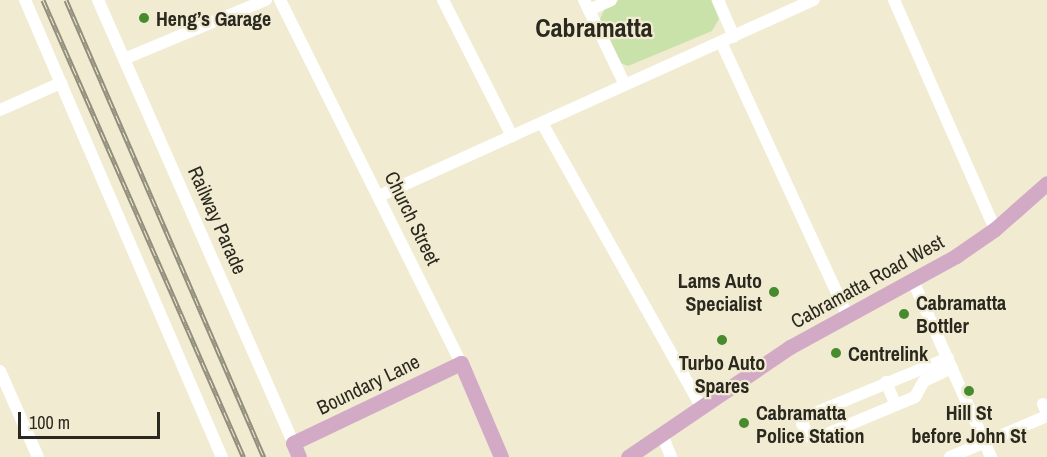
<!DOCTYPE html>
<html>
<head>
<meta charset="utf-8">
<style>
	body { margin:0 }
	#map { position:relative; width:1047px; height:457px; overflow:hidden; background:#f0ebd1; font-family:"Archivo Narrow",sans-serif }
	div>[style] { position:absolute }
	.green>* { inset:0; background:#c8e2a9 }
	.minor>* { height:12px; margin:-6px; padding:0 6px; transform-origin:6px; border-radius:6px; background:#fff }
	.major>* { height:15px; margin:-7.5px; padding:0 7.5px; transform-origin:7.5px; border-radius:7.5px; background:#d2aac5 }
	.rail>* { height:5px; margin-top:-2.5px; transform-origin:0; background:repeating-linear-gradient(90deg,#f0ebd1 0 9px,#928e7c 0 18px); box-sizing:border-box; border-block:2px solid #928e7c }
	.dots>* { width:16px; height:16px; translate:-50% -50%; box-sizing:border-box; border:3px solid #f0ebd1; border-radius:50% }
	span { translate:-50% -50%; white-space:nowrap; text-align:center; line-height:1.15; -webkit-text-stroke:4.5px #f0ebd1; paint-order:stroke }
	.poi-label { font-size:20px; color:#2b291f; font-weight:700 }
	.left { translate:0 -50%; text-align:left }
	.right { translate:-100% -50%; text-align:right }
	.street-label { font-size:20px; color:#2b291f }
	.district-label { font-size:26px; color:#2b291f; font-weight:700 }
	.scale { position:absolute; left:18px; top:412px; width:142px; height:27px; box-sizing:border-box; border:3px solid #2b291f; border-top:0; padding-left:8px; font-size:18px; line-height:21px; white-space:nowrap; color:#2b291f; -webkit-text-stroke:4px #f0ebd1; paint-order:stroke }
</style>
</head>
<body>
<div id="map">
	<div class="green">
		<i style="clip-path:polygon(619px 0,711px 0,719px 19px,712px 31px,628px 66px,621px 63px,600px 19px,606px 6px)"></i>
	</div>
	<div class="minor">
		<i style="left:25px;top:0;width:498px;rotate:66.7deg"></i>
		<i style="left:98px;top:0;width:484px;rotate:66.2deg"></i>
		<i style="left:280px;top:0;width:406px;rotate:63.5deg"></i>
		<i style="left:443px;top:0;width:153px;rotate:63.1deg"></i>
		<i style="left:584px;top:0;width:94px;rotate:64.2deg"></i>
		<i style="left:718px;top:0;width:40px;rotate:66.6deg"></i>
		<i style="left:894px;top:0;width:250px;rotate:66.2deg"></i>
		<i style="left:589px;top:10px;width:24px;rotate:-24deg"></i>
		<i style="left:721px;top:42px;width:303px;rotate:65.2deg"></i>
		<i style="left:124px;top:59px;width:154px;rotate:-22.6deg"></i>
		<i style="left:0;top:110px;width:67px;rotate:-23.9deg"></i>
		<i style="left:542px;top:123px;width:327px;rotate:60.7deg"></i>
		<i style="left:379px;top:196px;width:477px;rotate:-24.3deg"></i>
		<i style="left:913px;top:281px;width:193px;rotate:66.1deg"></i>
		<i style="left:948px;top:358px;width:152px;rotate:157.6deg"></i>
		<i style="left:807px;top:416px;width:9px;rotate:126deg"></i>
		<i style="left:802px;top:423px;width:14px;rotate:65deg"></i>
		<i style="left:808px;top:436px;width:9px;rotate:13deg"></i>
		<i style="left:817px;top:438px;width:106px;rotate:-22.7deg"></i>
		<i style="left:915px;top:397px;width:18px;rotate:-61deg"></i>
		<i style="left:924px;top:381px;width:31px;rotate:-25deg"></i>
		<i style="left:0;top:371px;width:94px;rotate:66.2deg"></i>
		<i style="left:886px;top:382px;width:25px;rotate:67deg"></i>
		<i style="left:1043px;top:404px;width:10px;rotate:66deg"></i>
		<i style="left:665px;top:442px;width:16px;rotate:68deg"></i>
		<i style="left:950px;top:457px;width:105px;rotate:-22.9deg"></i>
	</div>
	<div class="major">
		<i style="left:299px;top:457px;width:15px;rotate:-113deg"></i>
		<i style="left:293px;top:443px;width:186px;rotate:-25.5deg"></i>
		<i style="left:461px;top:363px;width:102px;rotate:66.9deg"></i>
		<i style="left:628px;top:457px;width:196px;rotate:-34.2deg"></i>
		<i style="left:790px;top:347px;width:189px;rotate:-28.7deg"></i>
		<i style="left:956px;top:256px;width:47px;rotate:-34.7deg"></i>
		<i style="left:995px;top:229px;width:69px;rotate:-41.5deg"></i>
	</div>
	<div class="rail">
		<i style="left:43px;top:0;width:499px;rotate:66.3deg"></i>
		<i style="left:66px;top:0;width:498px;rotate:66.6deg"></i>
	</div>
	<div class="dots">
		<i style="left:144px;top:18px;background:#478b2f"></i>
		<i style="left:774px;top:292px;background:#478b2f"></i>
		<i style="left:904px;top:314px;background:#478b2f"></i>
		<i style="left:722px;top:340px;background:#478b2f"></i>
		<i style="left:836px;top:353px;background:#478b2f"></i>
		<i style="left:969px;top:391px;background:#478b2f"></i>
		<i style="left:744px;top:423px;background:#478b2f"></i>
	</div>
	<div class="poi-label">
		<span class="left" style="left:156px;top:18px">Heng’s Garage</span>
		<span class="right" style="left:762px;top:292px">Lams Auto<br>Specialist</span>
		<span class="left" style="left:916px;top:314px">Cabramatta<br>Bottler</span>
		<span class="left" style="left:848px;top:353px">Centrelink</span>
		<span style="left:722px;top:374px">Turbo Auto<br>Spares</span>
		<span class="left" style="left:756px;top:424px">Cabramatta<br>Police Station</span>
		<span style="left:969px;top:424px">Hill St<br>before John St</span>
	</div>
	<div class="street-label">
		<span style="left:413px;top:218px;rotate:64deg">Church Street</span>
		<span style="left:218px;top:220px;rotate:66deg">Railway Parade</span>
		<span style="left:867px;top:281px;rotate:-29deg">Cabramatta Road West</span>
		<span style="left:368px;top:384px;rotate:-26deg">Boundary Lane</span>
	</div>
	<div class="district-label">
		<span style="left:594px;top:28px">Cabramatta</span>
	</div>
	<div class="scale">100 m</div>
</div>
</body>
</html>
